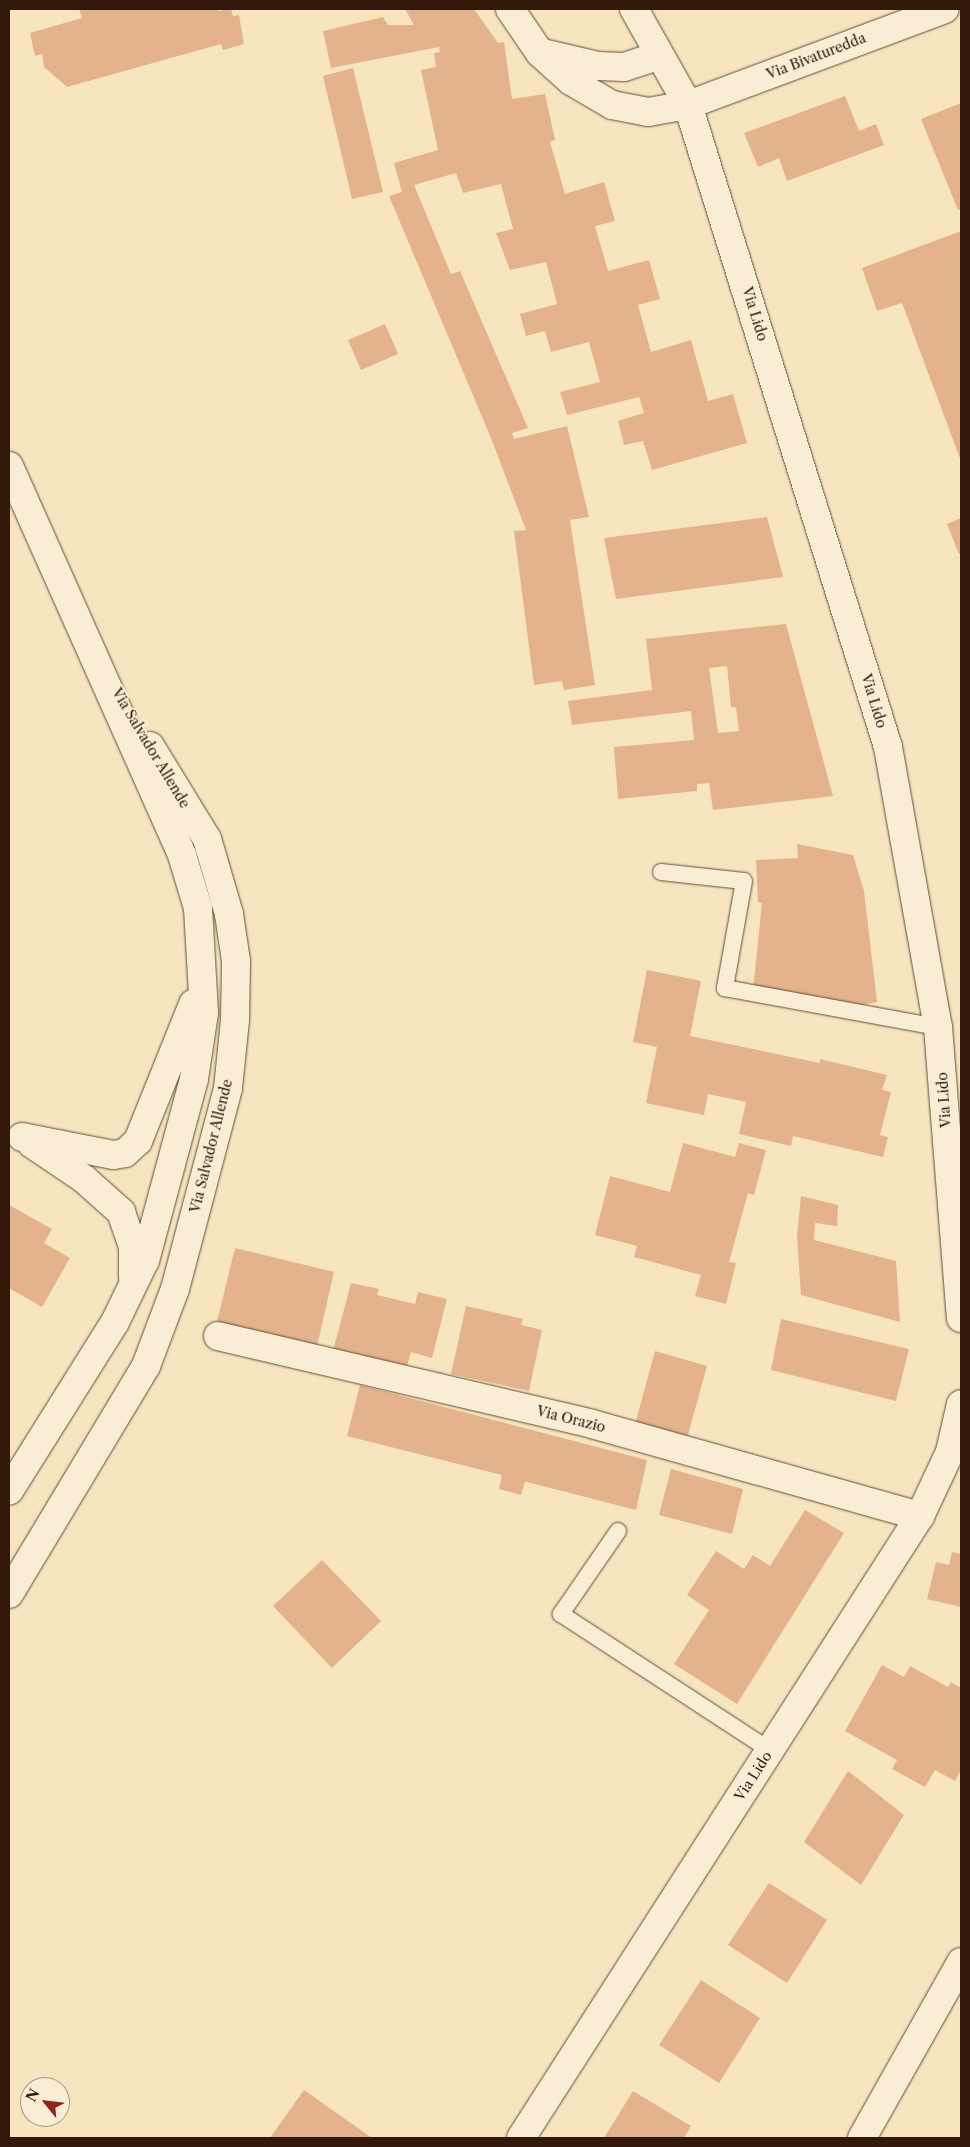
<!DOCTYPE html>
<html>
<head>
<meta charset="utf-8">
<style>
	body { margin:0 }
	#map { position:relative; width:970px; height:2147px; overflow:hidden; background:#f6e5bf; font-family:"Libre Caslon Text",serif }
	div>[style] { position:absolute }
	.building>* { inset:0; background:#e4b38d }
	.roads { filter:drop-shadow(0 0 1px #644c36) drop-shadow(0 0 1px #644c36) }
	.service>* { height:16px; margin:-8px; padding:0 8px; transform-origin:8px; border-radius:8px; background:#f9eed5 }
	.minor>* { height:28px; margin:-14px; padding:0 14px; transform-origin:14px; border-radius:14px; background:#f9eed5 }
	span { translate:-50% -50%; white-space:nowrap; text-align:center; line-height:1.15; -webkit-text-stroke:4px #f9eed5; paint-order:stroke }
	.street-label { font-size:14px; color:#331909 }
	.frame { position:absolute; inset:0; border:10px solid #331909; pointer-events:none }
	.north { position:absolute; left:20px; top:2077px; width:50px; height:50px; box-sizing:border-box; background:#f9eed5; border:1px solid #aa9983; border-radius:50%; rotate:299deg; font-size:14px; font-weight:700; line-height:20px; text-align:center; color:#331909 }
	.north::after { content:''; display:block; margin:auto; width:18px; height:22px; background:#8f2418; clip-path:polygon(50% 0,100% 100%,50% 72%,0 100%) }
</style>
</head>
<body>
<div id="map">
	<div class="building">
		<i style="clip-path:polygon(79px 9px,218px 9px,219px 11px,231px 9px,233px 16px,239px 15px,244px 44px,223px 50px,221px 44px,67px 87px,44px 67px,42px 54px,35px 56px,30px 33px,82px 18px)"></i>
		<i style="clip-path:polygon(405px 9px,474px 9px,498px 43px,504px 42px,512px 99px,545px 94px,555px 140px,550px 142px,565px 194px,604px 182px,615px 221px,595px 226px,608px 271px,649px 260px,660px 299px,638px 305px,651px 352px,691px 340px,708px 401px,733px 394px,747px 443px,652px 470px,643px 441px,624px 445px,618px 421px,644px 413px,639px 397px,567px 415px,560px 392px,600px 382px,589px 342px,551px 352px,545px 331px,526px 336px,520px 314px,557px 304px,546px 262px,510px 270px,496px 233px,513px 229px,501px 184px,463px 193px,456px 173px,414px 185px,451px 274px,460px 271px,528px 428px,512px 433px,514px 439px,567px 426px,589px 517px,570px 520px,595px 685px,564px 690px,562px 681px,534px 685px,514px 531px,526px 530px,491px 438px,389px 196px,402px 192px,394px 163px,438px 150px,421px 70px,436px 67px,434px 53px,440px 52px,439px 47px,331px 68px,323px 31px,383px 17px,388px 25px,414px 25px)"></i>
		<i style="clip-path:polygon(353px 68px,383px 192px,352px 199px,323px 76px)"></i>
		<i style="clip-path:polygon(845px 96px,859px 131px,876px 124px,884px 145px,787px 181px,779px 158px,758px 167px,744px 133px)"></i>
		<i style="clip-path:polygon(961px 103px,961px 209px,958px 210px,921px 119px)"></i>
		<i style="clip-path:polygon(961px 231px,961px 461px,902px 303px,877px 311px,862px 268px)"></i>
		<i style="clip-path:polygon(385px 324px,398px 354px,361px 370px,348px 340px)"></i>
		<i style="clip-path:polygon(767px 517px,783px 577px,616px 599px,604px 538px)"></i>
		<i style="clip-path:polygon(961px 518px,961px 553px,959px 554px,947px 524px)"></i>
		<i style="clip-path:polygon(evenodd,786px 624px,833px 796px,713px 810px,709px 783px,697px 784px,697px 791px,618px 799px,614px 747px,694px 740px,691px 711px,572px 725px,568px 701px,652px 690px,646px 639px,786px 624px,727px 666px,731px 707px,736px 707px,739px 731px,718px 733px,709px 668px,727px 666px)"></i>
		<i style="clip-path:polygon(797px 844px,853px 855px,864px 891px,877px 1002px,850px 1007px,753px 990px,762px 903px,758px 902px,756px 860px,798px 858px)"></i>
		<i style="clip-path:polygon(647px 970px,701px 981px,690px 1036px,820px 1063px,820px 1059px,887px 1075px,882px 1090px,891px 1092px,880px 1135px,888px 1137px,883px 1157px,793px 1136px,791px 1146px,739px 1134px,746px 1102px,708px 1094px,704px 1115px,646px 1103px,657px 1047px,633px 1042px)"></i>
		<i style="clip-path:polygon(683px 1143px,735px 1157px,739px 1143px,766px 1150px,754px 1195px,748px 1193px,729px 1262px,736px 1263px,726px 1304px,695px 1296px,701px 1275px,634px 1257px,637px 1246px,595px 1235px,610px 1176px,670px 1192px)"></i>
		<i style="clip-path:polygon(801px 1196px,838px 1205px,837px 1226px,815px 1223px,814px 1240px,896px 1261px,900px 1322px,801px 1295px,797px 1236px)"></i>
		<i style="clip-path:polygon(9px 1205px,52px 1229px,44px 1243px,70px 1258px,42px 1307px,9px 1288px)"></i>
		<i style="clip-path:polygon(235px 1248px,334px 1272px,317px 1346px,217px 1322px)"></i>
		<i style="clip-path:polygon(351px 1283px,379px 1289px,377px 1295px,415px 1304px,418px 1292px,447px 1299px,432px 1358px,411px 1352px,406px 1370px,333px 1351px)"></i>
		<i style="clip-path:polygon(466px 1306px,523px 1319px,521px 1325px,542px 1330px,529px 1391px,451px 1374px)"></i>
		<i style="clip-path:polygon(781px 1319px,909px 1349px,896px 1401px,771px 1370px)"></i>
		<i style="clip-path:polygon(655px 1351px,707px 1366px,686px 1442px,634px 1428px)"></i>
		<i style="clip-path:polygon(360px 1385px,647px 1460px,636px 1510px,527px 1482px,525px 1482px,521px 1495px,499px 1489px,502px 1475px,347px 1436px)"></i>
		<i style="clip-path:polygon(671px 1469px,743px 1489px,732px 1534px,659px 1515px)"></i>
		<i style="clip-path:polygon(805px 1510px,844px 1533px,737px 1704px,674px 1664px,709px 1610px,687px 1595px,716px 1551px,744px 1569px,753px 1555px,770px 1566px)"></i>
		<i style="clip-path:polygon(952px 1552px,961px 1554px,961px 1607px,927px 1599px,936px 1562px,949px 1565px)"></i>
		<i style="clip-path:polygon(322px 1560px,381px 1621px,332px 1668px,273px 1606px)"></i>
		<i style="clip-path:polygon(882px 1665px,904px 1677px,910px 1666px,948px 1687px,951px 1682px,961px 1688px,961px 1770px,955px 1781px,935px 1770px,925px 1787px,892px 1769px,897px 1760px,845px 1731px)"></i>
		<i style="clip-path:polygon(848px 1771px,904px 1815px,861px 1885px,804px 1842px)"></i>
		<i style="clip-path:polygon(769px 1883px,827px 1920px,787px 1983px,728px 1945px)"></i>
		<i style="clip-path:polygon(701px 1980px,760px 2018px,719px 2083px,659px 2045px)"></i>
		<i style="clip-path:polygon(304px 2090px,372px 2138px,270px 2138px)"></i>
		<i style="clip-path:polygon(633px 2091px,691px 2126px,684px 2138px,604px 2138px)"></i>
	</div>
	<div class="roads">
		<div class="service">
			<i style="left:661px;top:872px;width:83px;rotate:6.2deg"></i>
			<i style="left:744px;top:881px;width:109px;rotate:100.1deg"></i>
			<i style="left:725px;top:988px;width:217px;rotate:10.4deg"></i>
			<i style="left:618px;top:1531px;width:101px;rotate:124.5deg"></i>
			<i style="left:561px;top:1614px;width:249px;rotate:33.1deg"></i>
		</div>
		<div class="minor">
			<i style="left:510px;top:9px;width:53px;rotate:55.7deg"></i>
			<i style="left:540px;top:53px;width:42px;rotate:42.1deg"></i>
			<i style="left:571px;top:81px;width:48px;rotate:30.3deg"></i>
			<i style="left:612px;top:105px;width:37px;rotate:11deg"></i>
			<i style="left:648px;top:112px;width:41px;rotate:-9.9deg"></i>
			<i style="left:688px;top:105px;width:274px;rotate:-20.5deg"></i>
			<i style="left:634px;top:9px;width:110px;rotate:60.6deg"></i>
			<i style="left:688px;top:105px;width:672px;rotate:72.7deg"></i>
			<i style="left:888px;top:747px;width:284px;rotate:79.9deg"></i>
			<i style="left:938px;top:1027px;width:292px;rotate:85.5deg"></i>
			<i style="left:542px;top:53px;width:57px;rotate:13.1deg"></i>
			<i style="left:598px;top:66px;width:26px;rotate:2deg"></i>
			<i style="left:624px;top:67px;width:36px;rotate:-18deg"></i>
			<i style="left:9px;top:466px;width:426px;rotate:66deg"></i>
			<i style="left:182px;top:855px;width:55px;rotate:73.2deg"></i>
			<i style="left:198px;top:908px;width:105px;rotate:86.7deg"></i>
			<i style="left:204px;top:1013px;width:67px;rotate:98.6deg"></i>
			<i style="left:194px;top:1079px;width:188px;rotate:105.1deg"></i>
			<i style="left:145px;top:1260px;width:69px;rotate:115.8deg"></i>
			<i style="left:115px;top:1322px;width:199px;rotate:122.1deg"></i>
			<i style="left:22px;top:1137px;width:93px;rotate:11.2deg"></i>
			<i style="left:113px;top:1155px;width:12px;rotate:-9deg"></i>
			<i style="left:125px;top:1153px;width:18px;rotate:-43deg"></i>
			<i style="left:138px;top:1141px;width:148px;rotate:-68.1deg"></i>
			<i style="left:32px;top:1144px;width:63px;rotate:33.9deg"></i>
			<i style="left:84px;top:1179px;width:50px;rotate:41.7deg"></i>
			<i style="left:121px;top:1212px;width:37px;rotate:71deg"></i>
			<i style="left:133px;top:1247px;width:30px;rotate:90deg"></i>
			<i style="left:218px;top:1336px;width:384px;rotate:13.2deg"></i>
			<i style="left:592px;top:1424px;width:341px;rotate:15.7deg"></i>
			<i style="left:9px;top:1594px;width:266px;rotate:-59deg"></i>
			<i style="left:146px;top:1366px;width:82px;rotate:-69.4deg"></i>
			<i style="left:175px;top:1289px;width:208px;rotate:-75.2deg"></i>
			<i style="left:228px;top:1088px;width:68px;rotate:-84.1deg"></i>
			<i style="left:235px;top:1020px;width:59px;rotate:-89deg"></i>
			<i style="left:236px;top:961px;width:48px;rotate:-98.5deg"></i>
			<i style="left:229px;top:914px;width:78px;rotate:-106.3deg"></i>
			<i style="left:207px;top:839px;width:109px;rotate:-121.5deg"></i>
			<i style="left:521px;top:2138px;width:739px;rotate:-57.32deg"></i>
			<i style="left:920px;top:1516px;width:71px;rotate:-64.9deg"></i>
			<i style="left:950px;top:1452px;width:49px;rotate:-77.1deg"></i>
			<i style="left:862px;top:2138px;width:202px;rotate:-60.6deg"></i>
		</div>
	</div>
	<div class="street-label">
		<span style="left:816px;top:56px;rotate:-21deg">Via Bivaturedda</span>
		<span style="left:755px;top:314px;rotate:73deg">Via Lido</span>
		<span style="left:874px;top:701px;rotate:73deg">Via Lido</span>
		<span style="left:151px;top:748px;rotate:59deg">Via Salvador Allende</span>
		<span style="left:944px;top:1100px;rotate:-94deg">Via Lido</span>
		<span style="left:211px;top:1146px;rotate:-76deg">Via Salvador Allende</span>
		<span style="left:571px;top:1419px;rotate:14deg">Via Orazio</span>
		<span style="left:753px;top:1776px;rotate:-57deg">Via Lido</span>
	</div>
	<div class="frame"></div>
	<div class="north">N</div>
</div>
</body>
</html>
